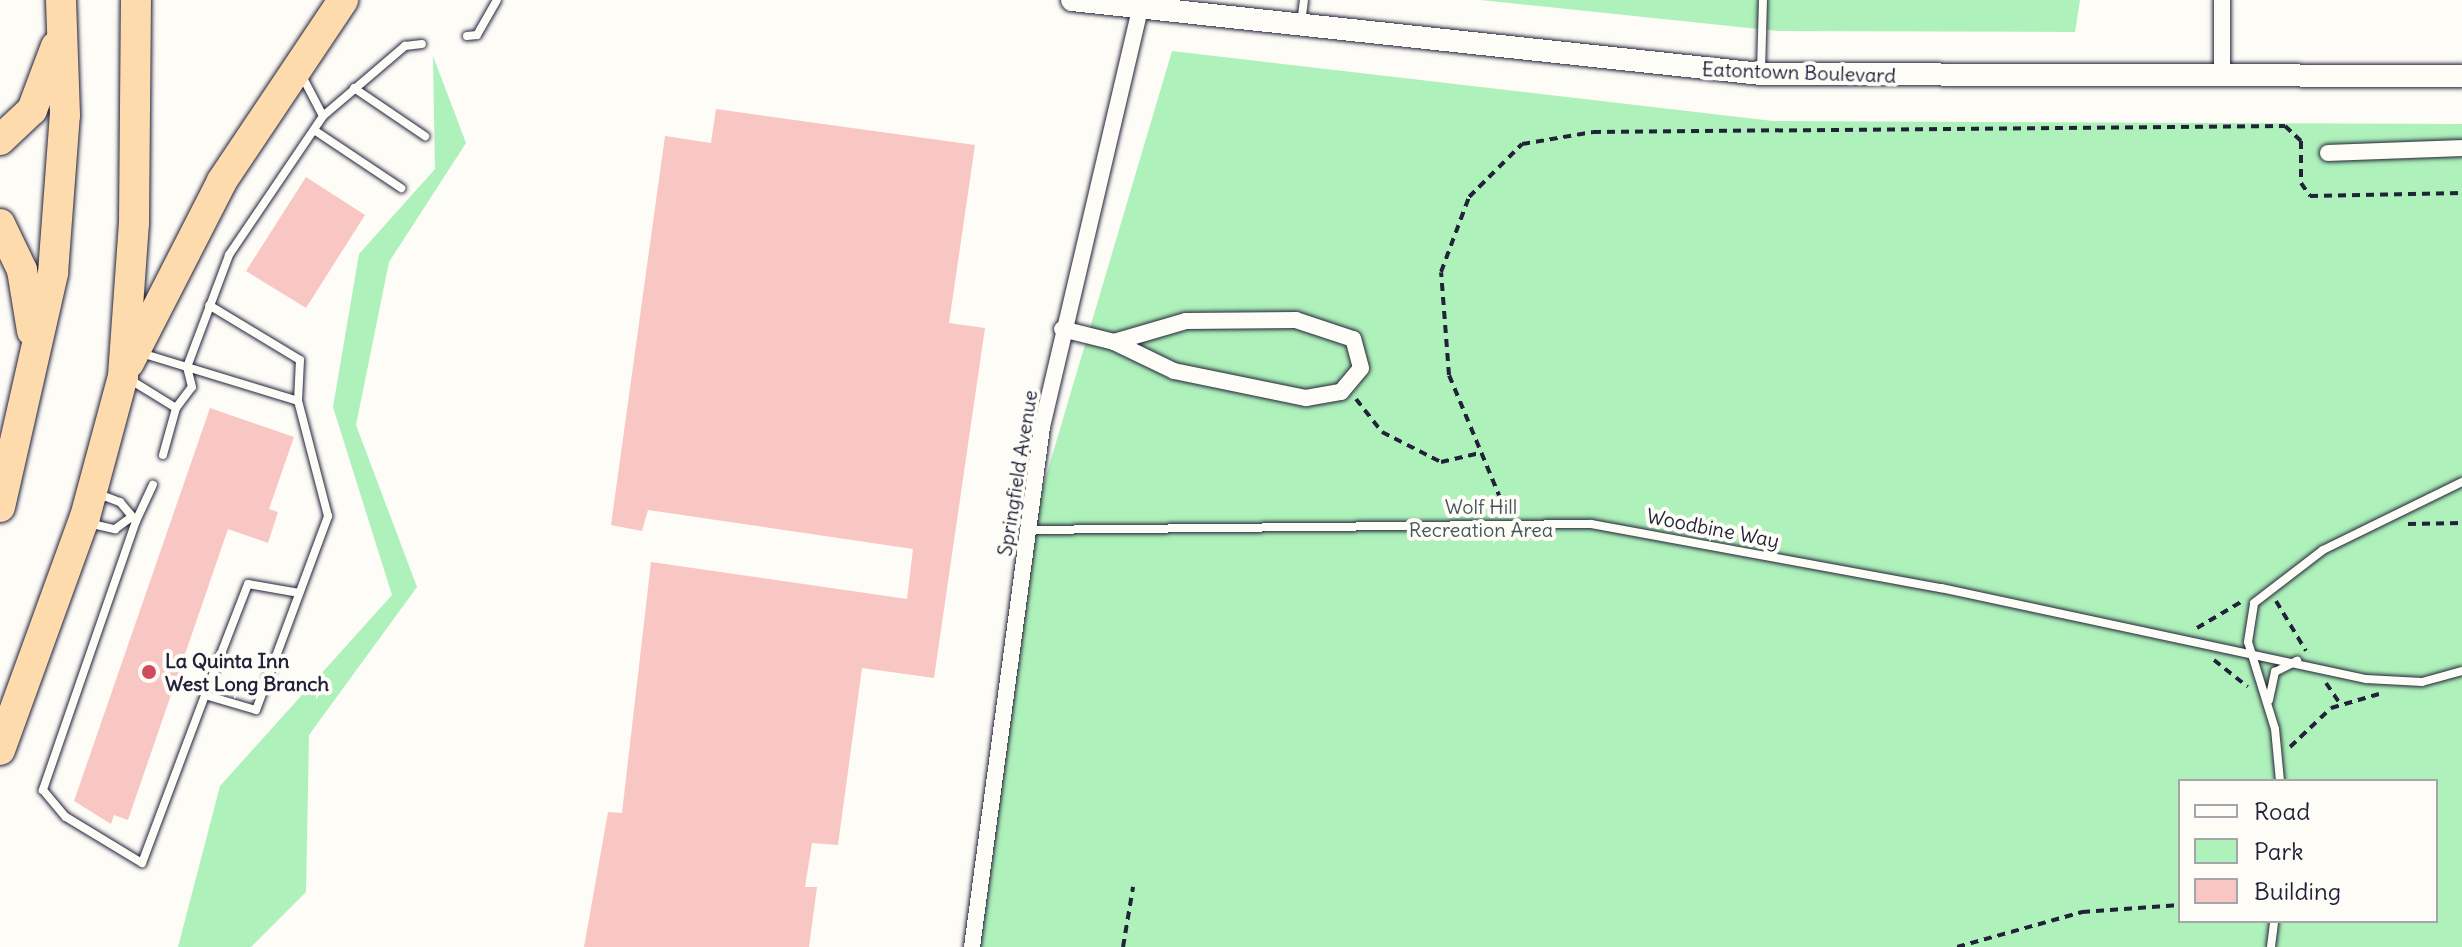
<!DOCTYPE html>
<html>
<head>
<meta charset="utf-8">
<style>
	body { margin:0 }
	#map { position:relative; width:2462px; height:947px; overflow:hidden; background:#fdfcf7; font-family:Delius,sans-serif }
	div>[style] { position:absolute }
	.green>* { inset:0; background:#aef1ba }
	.building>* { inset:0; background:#f8c7c3 }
	.path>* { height:4px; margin-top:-2px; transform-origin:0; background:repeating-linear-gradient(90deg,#22223b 0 8px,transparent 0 14px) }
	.roads { filter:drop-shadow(0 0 2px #22223b) drop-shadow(0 0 2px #22223b) }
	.lane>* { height:8px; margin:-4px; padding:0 4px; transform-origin:4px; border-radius:4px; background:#fdfcf7 }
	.street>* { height:16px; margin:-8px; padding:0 8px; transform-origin:8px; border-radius:8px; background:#fdfcf7 }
	.secondary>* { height:22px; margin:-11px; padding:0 11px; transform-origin:11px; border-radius:11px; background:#fdfcf7 }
	.highway>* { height:30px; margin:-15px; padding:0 15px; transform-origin:15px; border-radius:15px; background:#fddbac }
	.dots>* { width:22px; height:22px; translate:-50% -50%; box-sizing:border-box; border:4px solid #fdfcf7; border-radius:50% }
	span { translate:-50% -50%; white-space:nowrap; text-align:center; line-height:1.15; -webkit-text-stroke:8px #fdfcf7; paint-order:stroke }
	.street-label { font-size:20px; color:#22223b }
	.park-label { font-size:20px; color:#45565b }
	.poi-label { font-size:20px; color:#22223b; font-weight:700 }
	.left { translate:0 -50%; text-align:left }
	.legend { position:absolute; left:2178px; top:779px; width:260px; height:144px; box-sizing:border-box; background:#fdfcf7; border:2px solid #a5a5ac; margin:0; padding:10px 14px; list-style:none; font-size:24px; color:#22223b }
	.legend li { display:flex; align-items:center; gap:16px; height:40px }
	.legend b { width:40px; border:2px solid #a5a5ac }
</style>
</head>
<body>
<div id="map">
	<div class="green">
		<i style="clip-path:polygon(1480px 0,2080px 0,2075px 32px,1778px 31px)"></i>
		<i style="clip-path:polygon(evenodd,1172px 51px,1773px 121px,2462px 124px,2462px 947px,978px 947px,1028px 537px,1172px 51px,2180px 781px,2436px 781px,2436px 921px,2180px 921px,2180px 781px)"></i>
		<i style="clip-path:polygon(433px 56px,466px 143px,389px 262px,356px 425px,417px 587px,309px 735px,306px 892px,251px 947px,178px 947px,220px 786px,392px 595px,333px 407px,359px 254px,435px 169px)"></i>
	</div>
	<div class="building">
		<i style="clip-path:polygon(716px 109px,975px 145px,949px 323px,985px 328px,934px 678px,862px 668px,838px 845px,812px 843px,805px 887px,817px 887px,809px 947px,584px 947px,608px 812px,622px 813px,651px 562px,907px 599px,913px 549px,648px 510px,642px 531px,611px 525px,665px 136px,711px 143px)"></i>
		<i style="clip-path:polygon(306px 177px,365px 215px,306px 308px,246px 271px)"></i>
		<i style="clip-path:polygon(210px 408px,294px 437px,269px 509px,278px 512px,268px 543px,228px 529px,128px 820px,114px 815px,111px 824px,74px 801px)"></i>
	</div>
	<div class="path">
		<i style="left:1356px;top:399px;width:42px;rotate:51.8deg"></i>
		<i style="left:1382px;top:432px;width:66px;rotate:27deg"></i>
		<i style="left:1441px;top:462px;width:40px;rotate:-13deg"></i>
		<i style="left:1506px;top:512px;width:148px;rotate:-112.6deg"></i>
		<i style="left:1449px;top:375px;width:103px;rotate:-94.4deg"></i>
		<i style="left:1441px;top:272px;width:80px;rotate:-69.5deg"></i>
		<i style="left:1469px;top:197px;width:75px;rotate:-45deg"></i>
		<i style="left:1522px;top:144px;width:72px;rotate:-9.6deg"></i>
		<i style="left:1593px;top:132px;width:692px;rotate:-0.5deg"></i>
		<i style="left:2285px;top:126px;width:22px;rotate:43deg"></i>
		<i style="left:2301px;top:141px;width:42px;rotate:90deg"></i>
		<i style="left:2301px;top:183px;width:16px;rotate:55deg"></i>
		<i style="left:2310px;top:196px;width:152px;rotate:-1.1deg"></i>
		<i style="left:2408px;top:524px;width:54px;rotate:-1.1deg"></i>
		<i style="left:2276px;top:601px;width:58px;rotate:59deg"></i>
		<i style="left:2197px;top:628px;width:51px;rotate:-30.6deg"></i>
		<i style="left:2214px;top:660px;width:43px;rotate:38.5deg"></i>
		<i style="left:2326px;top:683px;width:25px;rotate:56deg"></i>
		<i style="left:2290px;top:747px;width:57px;rotate:-43.6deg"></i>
		<i style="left:2331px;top:708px;width:50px;rotate:-16.3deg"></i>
		<i style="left:1123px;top:947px;width:61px;rotate:-80.5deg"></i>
		<i style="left:1957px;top:947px;width:130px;rotate:-15.6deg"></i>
		<i style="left:2082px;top:912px;width:98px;rotate:-4.1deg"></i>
	</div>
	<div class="roads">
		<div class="lane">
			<i style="left:1301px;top:24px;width:24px;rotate:-83deg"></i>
			<i style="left:467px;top:36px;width:10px;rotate:-6deg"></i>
			<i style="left:477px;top:35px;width:40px;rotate:-60.3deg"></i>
			<i style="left:1761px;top:71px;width:71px;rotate:-88.4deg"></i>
			<i style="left:301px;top:74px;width:47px;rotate:62.4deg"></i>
			<i style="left:354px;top:88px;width:86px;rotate:34.1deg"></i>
			<i style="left:314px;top:130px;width:105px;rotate:33.7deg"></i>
			<i style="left:141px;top:353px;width:164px;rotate:17deg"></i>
			<i style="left:129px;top:379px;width:55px;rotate:31.7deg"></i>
			<i style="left:163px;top:455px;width:49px;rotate:-74.5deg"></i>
			<i style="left:176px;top:408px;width:26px;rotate:-53deg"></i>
			<i style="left:192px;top:387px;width:21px;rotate:-104deg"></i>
			<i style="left:187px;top:367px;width:120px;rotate:-69.4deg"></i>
			<i style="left:229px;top:255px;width:168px;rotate:-55.9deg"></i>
			<i style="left:323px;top:116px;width:108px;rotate:-40.5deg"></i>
			<i style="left:405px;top:46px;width:17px;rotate:-7deg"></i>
			<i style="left:96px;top:493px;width:26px;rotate:21deg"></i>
			<i style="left:120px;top:502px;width:25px;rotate:50deg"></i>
			<i style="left:136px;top:521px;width:285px;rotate:109.1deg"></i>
			<i style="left:43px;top:790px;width:35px;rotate:50deg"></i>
			<i style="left:66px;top:817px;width:89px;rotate:31.2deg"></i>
			<i style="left:142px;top:863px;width:179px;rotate:-69.4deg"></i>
			<i style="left:205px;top:695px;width:53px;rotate:16.4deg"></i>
			<i style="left:256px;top:710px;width:207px;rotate:-69.6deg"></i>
			<i style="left:328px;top:516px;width:119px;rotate:-104.6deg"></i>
			<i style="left:298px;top:401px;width:41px;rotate:-87.2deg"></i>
			<i style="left:300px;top:360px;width:106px;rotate:-148.9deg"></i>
			<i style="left:136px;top:521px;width:40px;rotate:-65deg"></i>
			<i style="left:88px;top:523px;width:28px;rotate:13deg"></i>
			<i style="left:115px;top:529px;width:17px;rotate:-36deg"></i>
			<i style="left:1028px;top:530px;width:563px;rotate:-0.61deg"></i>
			<i style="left:1591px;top:524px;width:356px;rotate:10.4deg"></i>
			<i style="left:1941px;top:588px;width:435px;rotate:12.1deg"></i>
			<i style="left:2366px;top:679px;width:56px;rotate:3.1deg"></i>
			<i style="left:2422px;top:682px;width:41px;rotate:-15.4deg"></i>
			<i style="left:205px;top:695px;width:119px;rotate:-68.8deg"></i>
			<i style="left:248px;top:584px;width:52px;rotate:10deg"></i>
			<i style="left:2269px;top:700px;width:29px;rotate:-78deg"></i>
			<i style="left:2275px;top:672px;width:25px;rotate:-27deg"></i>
			<i style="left:2280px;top:781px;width:52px;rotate:-95.5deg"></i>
			<i style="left:2275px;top:729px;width:91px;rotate:-107.2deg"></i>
			<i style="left:2248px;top:642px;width:39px;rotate:-81deg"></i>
			<i style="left:2254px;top:603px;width:87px;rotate:-37.5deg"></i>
			<i style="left:2323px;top:550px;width:155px;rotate:-26.1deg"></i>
			<i style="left:2271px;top:947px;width:26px;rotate:-83deg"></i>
		</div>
		<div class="street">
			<i style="left:2222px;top:77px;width:77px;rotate:-90deg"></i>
			<i style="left:2328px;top:153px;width:134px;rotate:-2.1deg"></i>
			<i style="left:1062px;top:329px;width:54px;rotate:14deg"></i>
			<i style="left:1114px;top:342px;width:67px;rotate:25.8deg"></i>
			<i style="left:1174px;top:371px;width:135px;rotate:11.6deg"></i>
			<i style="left:1306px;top:398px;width:36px;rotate:-10deg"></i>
			<i style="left:1341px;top:392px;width:31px;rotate:-50deg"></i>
			<i style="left:1361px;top:368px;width:30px;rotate:-105deg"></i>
			<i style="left:1353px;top:339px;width:60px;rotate:-161.6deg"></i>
			<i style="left:1296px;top:320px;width:110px;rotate:179.5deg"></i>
			<i style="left:1186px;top:321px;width:75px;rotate:163.7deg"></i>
			<i style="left:972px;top:947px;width:525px;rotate:-82.33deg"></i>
			<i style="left:1042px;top:427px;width:426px;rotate:-76.8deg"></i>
		</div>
		<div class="secondary">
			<i style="left:1072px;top:0;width:693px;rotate:6.13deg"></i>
			<i style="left:1761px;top:74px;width:701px;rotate:0.16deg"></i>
		</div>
		<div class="highway">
			<i style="left:0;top:140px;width:44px;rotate:-43.2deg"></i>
			<i style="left:32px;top:110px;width:68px;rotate:-69.4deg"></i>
			<i style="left:0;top:224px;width:51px;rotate:64.4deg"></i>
			<i style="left:22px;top:270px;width:62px;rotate:80.7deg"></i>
			<i style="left:129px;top:363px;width:204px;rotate:-62.9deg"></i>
			<i style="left:222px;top:181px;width:218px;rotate:-56.2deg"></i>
			<i style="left:0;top:507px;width:240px;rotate:-77.2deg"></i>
			<i style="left:53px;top:273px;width:158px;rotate:-85.7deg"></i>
			<i style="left:65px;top:115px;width:115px;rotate:-92deg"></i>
			<i style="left:0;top:750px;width:248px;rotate:-70deg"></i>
			<i style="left:85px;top:517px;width:146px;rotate:-74.9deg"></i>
			<i style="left:123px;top:376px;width:152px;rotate:-85.9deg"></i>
			<i style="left:134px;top:224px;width:224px;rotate:-89.5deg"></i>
		</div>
	</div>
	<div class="dots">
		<i style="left:149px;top:672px;background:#d1495b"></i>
	</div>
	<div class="street-label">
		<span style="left:1799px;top:72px;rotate:2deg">Eatontown Boulevard</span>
		<span style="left:1017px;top:473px;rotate:-81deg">Springfield Avenue</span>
		<span style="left:1713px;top:528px;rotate:11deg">Woodbine Way</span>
	</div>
	<div class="park-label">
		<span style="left:1481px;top:518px">Wolf Hill<br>Recreation Area</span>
	</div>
	<div class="poi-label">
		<span class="left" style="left:165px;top:672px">La Quinta Inn<br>West Long Branch</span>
	</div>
	<ul class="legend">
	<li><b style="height:10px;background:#fdfcf7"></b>Road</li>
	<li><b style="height:22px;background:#aef1ba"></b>Park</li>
	<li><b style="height:22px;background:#f8c7c3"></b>Building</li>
	</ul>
</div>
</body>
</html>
